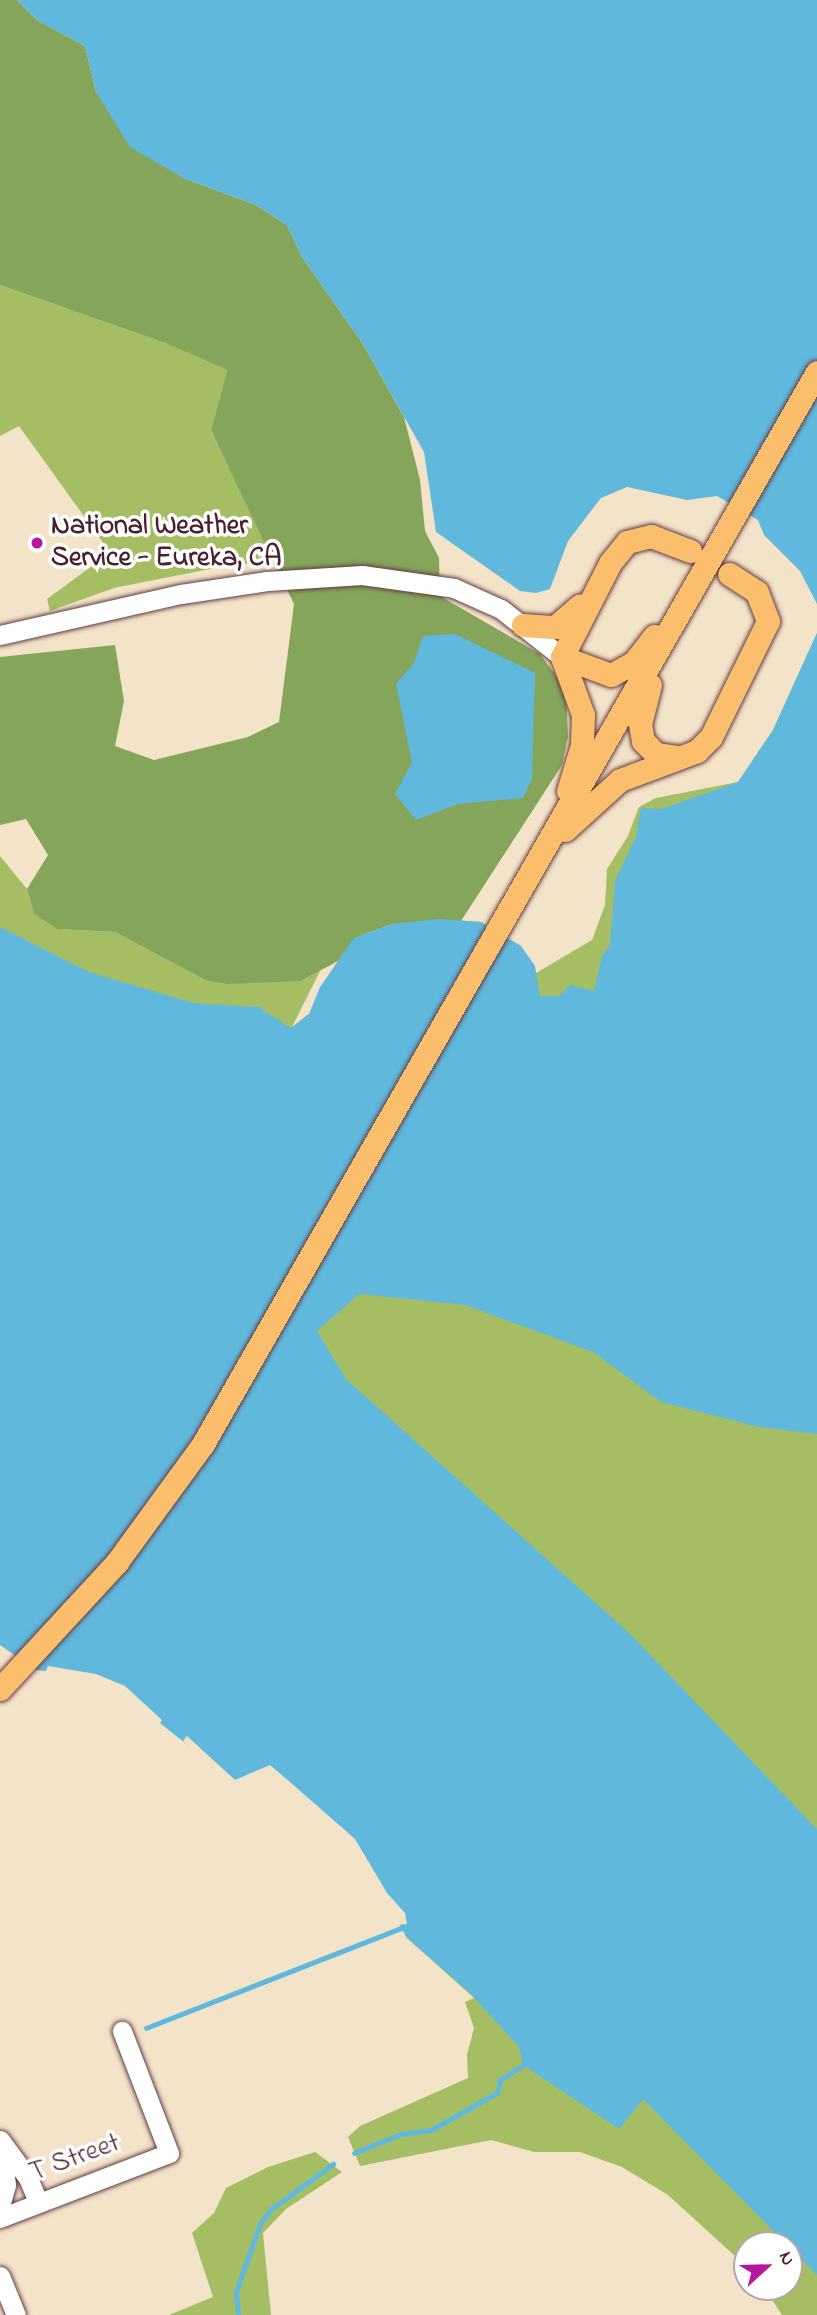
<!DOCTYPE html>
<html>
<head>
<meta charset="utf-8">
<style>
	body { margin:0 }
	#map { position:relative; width:817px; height:2315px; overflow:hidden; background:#f3e3c8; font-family:"Indie Flower",sans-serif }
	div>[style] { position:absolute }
	.green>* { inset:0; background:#a5be64 }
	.forest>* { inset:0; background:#84a55a }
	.water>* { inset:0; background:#60b8dd }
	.pier>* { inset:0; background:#f3e3c8 }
	.stream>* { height:4.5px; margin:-2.25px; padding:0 2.25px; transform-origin:2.25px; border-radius:2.25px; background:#60b8dd }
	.roads { filter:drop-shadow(0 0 2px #633c43) drop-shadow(0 0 2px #633c43) }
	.minor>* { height:19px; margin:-9.5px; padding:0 9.5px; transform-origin:9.5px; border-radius:9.5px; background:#fff }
	.major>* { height:23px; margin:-11.5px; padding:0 11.5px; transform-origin:11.5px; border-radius:11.5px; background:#fabe6d }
	.dots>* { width:19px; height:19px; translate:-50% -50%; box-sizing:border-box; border:4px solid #fff; border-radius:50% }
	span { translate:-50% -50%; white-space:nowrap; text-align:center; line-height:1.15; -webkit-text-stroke:7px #fff; paint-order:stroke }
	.poi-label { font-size:28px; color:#4a1f2b; font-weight:700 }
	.left { translate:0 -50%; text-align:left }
	.street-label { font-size:28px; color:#4a1f2b }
	.north { position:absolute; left:733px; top:2231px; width:70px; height:70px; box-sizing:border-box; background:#fff; border:2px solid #b7a5aa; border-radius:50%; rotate:68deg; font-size:19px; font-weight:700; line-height:28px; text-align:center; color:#4a1f2b }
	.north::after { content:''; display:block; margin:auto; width:24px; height:32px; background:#b5179e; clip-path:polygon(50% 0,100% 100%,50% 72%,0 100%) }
</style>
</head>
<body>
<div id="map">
	<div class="green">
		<i style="clip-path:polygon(0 285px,165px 343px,227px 370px,211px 432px,275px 561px,230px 565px,114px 588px,50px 611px,47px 599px,103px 558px,104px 544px,19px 426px,0 436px)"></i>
		<i style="clip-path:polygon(817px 633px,817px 1884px,299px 1362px,330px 1021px,0 1145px,0 856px,27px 889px,34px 914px,57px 929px,115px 932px,205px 980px,301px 981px,320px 971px,292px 1027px,309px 1014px,338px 961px,439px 919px,481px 922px,521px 946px,536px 973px,592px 940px,605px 905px,607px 869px,628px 836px,639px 807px,656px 798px,738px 782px,773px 730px)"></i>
		<i style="clip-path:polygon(75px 1611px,296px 1770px,510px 1985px,636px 2089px,654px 2090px,817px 2228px,817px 2315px,782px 2315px,764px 2287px,789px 2287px,789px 2245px,747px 2245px,747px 2267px,668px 2195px,622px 2167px,580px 2152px,534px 2152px,491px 2140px,360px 2166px,348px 2137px,360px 2126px,468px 2078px,467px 2055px,474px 2028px,465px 2002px,474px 1998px,407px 1938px,400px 1925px,407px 1923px,405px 1913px,387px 1893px,355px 1839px,270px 1765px,236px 1780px,187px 1736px,183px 1741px,160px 1723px,162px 1720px,125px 1686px,96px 1674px,48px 1666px,33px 1657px)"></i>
		<i style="clip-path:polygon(315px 2152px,342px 2172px,286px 2209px,263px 2233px,271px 2315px,169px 2315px,213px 2297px,192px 2233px,214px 2213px,226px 2188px,268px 2167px)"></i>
	</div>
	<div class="forest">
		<i style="clip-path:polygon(0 0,17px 0,37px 20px,85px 46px,96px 92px,183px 178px,256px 205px,287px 225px,302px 257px,363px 344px,404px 417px,420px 480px,425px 531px,439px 558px,440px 596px,540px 654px,566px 689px,568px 737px,562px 765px,461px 921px,392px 924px,355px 938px,338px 961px,301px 981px,227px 984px,205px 980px,115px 932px,57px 929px,34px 914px,27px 889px,48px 855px,26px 819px,0 825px,0 657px,115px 645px,124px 701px,115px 746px,154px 760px,248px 737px,279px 722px,294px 604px,211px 431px,227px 370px,165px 343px,0 285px)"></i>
	</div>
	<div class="water">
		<i style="clip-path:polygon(17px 0,817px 0,817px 604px,800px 571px,764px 535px,758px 520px,717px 496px,687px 500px,627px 487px,601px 498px,568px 541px,550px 589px,536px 593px,520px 591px,436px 532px,424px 452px,363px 344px,302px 257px,287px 225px,256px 205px,183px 178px,130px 147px,96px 92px,85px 46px,37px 20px)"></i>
		<i style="clip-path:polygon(817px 633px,817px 1434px,759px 1427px,661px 1402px,593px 1352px,465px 1305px,359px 1294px,317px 1331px,346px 1379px,628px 1632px,817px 1829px,817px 2275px,643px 2099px,619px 2129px,523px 2065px,519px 2047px,470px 1993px,407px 1938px,352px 1841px,264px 1768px,235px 1783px,124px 1694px,65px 1673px,36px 1670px,0 1645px,0 927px,89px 972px,193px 1003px,258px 1007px,291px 1028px,309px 1014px,320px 987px,354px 938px,392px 924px,439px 919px,481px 922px,521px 946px,535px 966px,540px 996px,559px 996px,570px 985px,594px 991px,602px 956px,610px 945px,615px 881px,636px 837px,641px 808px,661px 809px,738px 782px,773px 730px)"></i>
		<i style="clip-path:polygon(455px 634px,535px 673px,532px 779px,523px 798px,458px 804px,416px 820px,395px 794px,412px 762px,396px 684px,414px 663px,423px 636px)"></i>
	</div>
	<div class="pier">
		<i style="clip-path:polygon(48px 1666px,96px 1674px,125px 1686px,162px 1720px,158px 1726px,123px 1697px,96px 1685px,45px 1673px)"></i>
		<i style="clip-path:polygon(187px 1736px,235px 1780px,270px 1765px,290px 1782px,355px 1839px,387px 1893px,405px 1913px,407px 1924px,396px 1925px,349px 1844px,269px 1774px,263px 1772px,233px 1786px,183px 1741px)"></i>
	</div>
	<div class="stream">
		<i style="left:146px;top:2028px;width:274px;rotate:-21.4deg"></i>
		<i style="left:354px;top:2153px;width:51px;rotate:-22deg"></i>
		<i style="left:401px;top:2134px;width:30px;rotate:-8deg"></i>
		<i style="left:431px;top:2130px;width:76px;rotate:-29.3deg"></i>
		<i style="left:497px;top:2093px;width:13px;rotate:-77deg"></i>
		<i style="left:500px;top:2080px;width:27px;rotate:-33deg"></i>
		<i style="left:238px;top:2315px;width:23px;rotate:-95deg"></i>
		<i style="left:236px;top:2292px;width:72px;rotate:-70.6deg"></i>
		<i style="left:260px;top:2224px;width:17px;rotate:-54deg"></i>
		<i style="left:270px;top:2210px;width:78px;rotate:-36.1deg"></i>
	</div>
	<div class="roads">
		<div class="minor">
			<i style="left:0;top:635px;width:186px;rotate:-12.8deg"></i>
			<i style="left:181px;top:594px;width:87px;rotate:-8.6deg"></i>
			<i style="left:267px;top:581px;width:95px;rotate:-3.6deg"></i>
			<i style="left:362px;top:575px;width:93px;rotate:8deg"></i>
			<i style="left:454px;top:588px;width:51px;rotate:24.1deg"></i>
			<i style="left:501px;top:609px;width:78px;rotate:38.2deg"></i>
			<i style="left:0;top:2140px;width:47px;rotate:53.6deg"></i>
			<i style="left:28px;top:2178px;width:26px;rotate:67deg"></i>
			<i style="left:0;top:2206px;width:22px;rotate:-74deg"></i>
			<i style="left:6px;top:2185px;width:40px;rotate:-97.1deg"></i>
			<i style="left:0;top:2218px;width:181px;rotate:-21deg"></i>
			<i style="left:169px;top:2153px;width:131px;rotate:-111.1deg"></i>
			<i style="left:0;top:2276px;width:42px;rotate:67.7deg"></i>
		</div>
		<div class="major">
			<i style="left:523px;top:625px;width:32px;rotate:4deg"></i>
			<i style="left:555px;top:627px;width:33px;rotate:-41deg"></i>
			<i style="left:562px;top:657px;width:62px;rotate:70.1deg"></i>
			<i style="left:583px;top:715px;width:30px;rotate:92deg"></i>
			<i style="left:582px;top:745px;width:48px;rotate:106.9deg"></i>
			<i style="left:562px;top:657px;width:106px;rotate:-62.9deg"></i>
			<i style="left:610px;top:563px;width:27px;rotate:-51deg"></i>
			<i style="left:627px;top:542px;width:25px;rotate:-14deg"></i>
			<i style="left:651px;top:536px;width:42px;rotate:21deg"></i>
			<i style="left:562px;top:657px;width:52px;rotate:20.2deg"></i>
			<i style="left:611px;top:675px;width:26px;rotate:-29deg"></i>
			<i style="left:634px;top:662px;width:33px;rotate:-52deg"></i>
			<i style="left:650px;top:685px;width:40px;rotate:104.4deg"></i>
			<i style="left:640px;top:724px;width:17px;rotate:80deg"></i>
			<i style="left:643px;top:741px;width:18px;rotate:45deg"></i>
			<i style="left:656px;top:754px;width:21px;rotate:8deg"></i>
			<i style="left:565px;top:830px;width:74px;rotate:-42.3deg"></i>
			<i style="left:620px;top:780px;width:82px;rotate:-20.6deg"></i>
			<i style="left:697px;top:751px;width:20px;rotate:-45deg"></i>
			<i style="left:711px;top:737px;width:129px;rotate:-63.8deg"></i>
			<i style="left:768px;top:621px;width:31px;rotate:-111deg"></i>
			<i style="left:757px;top:592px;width:33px;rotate:-147deg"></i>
			<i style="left:0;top:1689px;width:173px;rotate:-47.3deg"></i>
			<i style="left:117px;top:1562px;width:146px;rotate:-53.9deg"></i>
			<i style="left:203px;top:1444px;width:1235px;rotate:-60.2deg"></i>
		</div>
	</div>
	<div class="dots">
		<i style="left:37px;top:543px;background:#b5179e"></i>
	</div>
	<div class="poi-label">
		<span class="left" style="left:51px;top:543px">National Weather<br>Service - Eureka, CA</span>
	</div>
	<div class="street-label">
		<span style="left:75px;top:2159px;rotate:-20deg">T Street</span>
	</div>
	<div class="north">N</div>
</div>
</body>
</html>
